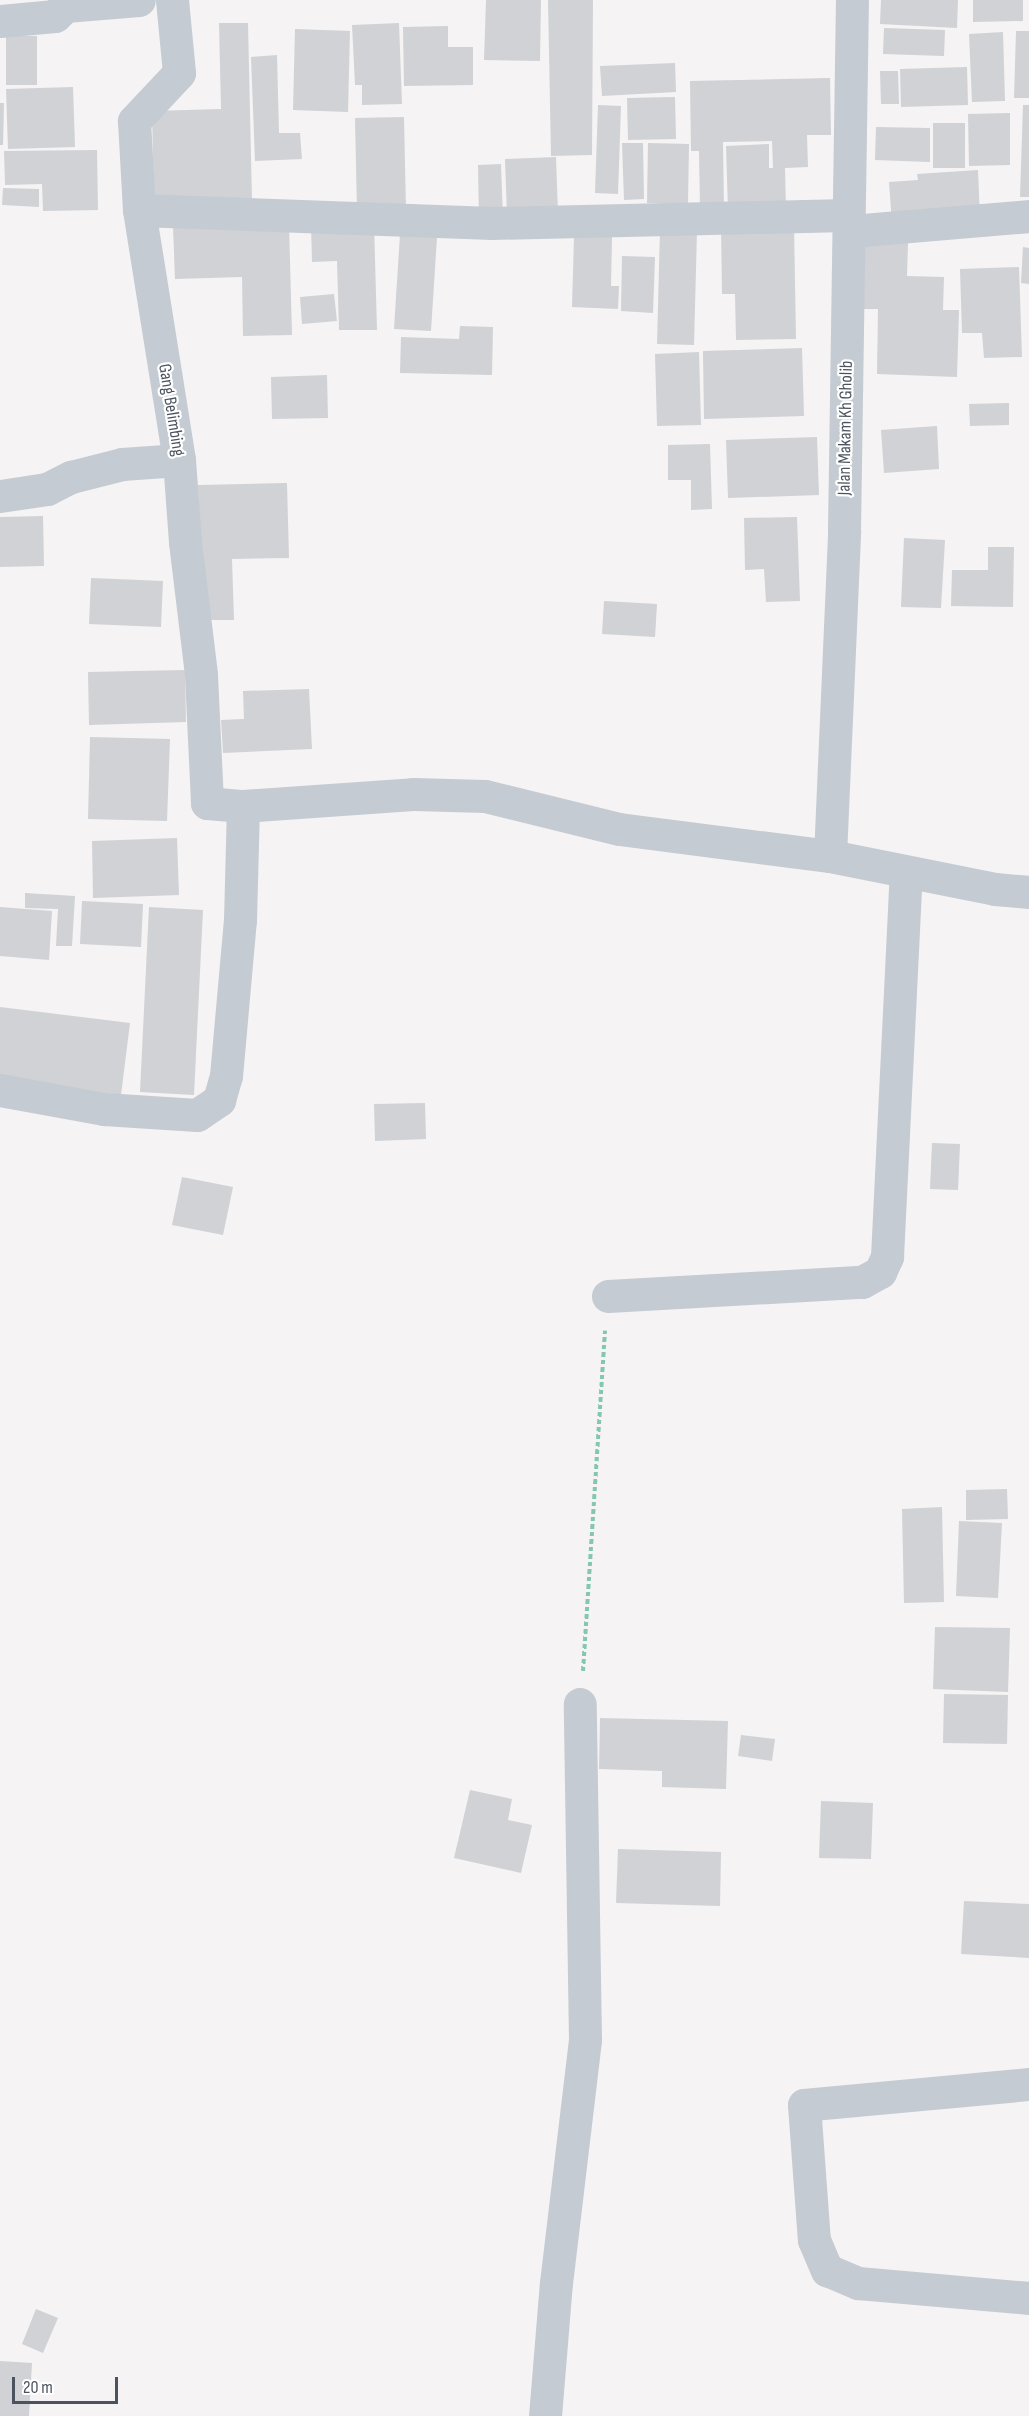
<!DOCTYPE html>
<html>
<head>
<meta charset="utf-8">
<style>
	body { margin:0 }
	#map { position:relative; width:1029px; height:2416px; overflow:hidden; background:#f5f3f3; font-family:"Sofia Sans Condensed",sans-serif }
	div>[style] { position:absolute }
	.building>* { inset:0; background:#d0d2d6 }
	.path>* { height:4px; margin-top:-2px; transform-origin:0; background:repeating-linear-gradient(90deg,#83c7b0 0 4.5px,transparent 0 7.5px) }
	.minor>* { height:33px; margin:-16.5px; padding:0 16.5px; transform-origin:16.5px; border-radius:16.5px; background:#c5cbd2 }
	span { translate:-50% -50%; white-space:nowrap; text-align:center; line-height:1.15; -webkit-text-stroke:4.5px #fff; paint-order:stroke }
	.street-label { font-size:18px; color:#4c535e }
	.scale { position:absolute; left:12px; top:2377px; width:106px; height:27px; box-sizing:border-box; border:3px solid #4c535e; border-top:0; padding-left:8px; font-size:18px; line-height:21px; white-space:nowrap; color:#4c535e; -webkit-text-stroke:4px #fff; paint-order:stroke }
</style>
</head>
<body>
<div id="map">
	<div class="building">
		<i style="clip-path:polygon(486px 0,541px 0,540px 61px,484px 60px)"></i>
		<i style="clip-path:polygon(548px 0,593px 0,592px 155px,551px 156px)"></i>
		<i style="clip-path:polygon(881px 0,958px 0,957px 28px,880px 24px)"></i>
		<i style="clip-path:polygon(973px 0,1023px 0,1023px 21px,973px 22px)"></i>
		<i style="clip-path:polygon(219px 23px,248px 23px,252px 201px,154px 203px,152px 111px,221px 109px)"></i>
		<i style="clip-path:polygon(399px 23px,402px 104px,362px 105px,362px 85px,355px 85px,352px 25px)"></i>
		<i style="clip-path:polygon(448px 26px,448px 47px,473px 47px,473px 85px,404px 86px,403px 27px)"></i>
		<i style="clip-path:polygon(884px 28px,945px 30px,944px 56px,883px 54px)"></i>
		<i style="clip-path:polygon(295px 29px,350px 31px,348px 112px,293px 110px)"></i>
		<i style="clip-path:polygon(1016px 31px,1029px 31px,1029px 98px,1014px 98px)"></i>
		<i style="clip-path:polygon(1003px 32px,1005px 101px,972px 102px,969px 34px)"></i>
		<i style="clip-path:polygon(6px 36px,37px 36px,37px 85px,6px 85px)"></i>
		<i style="clip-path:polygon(277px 55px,279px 133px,300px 133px,302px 159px,255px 161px,251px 57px)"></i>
		<i style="clip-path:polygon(675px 63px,676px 92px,602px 96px,600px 66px)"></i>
		<i style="clip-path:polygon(967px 67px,968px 105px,901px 107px,900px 69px)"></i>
		<i style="clip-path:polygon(880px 71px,898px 71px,899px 104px,881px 104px)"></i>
		<i style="clip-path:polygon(830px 78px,831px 135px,807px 135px,808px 167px,785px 168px,786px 210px,728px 211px,726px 146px,769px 144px,769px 168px,773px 168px,772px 141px,723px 142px,724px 208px,700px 208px,699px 151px,691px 151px,690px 81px)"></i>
		<i style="clip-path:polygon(73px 87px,75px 147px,8px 149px,6px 89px)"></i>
		<i style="clip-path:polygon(675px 97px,676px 139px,628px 140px,627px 98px)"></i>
		<i style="clip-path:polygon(0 103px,4px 103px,3px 145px,0 145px)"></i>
		<i style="clip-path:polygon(598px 105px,621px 106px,618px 194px,595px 193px)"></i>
		<i style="clip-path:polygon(1023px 105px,1029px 105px,1029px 197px,1020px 197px)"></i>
		<i style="clip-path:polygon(1010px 113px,1010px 165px,969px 166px,968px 114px)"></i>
		<i style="clip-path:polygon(404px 117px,406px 211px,357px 212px,355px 118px)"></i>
		<i style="clip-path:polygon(933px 123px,965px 123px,965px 168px,933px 168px)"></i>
		<i style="clip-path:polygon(876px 127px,930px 128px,930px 162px,875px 160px)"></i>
		<i style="clip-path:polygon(622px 143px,643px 143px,644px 199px,624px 200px)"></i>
		<i style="clip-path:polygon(648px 143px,689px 144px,688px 204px,647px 203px)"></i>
		<i style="clip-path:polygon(97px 150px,98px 210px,43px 211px,42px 184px,5px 185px,4px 151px)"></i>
		<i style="clip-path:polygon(556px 157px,558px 214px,507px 215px,505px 159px)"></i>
		<i style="clip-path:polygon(501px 164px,503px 219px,479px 220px,478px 165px)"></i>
		<i style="clip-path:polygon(978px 170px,980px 219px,892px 224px,889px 182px,918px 180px,917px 174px)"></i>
		<i style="clip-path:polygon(3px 188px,39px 189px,39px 207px,2px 205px)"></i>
		<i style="clip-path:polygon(374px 223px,377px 330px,339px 330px,337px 261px,312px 262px,311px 225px)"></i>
		<i style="clip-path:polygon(289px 224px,292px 335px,243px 336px,242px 277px,175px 279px,173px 227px)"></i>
		<i style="clip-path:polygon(794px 225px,796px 339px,736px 340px,735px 294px,722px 294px,721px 226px)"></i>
		<i style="clip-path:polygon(660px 230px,697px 231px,694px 345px,657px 344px)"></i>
		<i style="clip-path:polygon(400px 234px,437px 237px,431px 331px,394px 329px)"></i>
		<i style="clip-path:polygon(574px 236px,612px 237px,611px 286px,619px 286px,618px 309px,572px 307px)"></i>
		<i style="clip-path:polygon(862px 241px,908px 243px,907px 276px,944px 277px,943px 310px,959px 310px,957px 377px,877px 374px,878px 309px,859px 309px)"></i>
		<i style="clip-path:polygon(1023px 247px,1029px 248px,1029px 284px,1021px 283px)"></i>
		<i style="clip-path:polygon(622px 256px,655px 257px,653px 313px,621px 311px)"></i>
		<i style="clip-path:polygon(1019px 267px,1022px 357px,984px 358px,982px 333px,962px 333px,960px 269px)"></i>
		<i style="clip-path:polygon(334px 294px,337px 321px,302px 324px,300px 297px)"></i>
		<i style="clip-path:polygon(460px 326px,493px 327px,492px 375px,400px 373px,401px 337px,459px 339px)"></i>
		<i style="clip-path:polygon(802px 348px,804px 416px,704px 419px,703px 351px)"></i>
		<i style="clip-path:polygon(699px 352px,701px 425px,657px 426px,655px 354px)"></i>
		<i style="clip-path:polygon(327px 375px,328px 418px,272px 419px,271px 377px)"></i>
		<i style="clip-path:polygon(1009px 403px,1009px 425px,970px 426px,969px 404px)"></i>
		<i style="clip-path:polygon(937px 426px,939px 469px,884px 473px,881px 430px)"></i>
		<i style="clip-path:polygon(817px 437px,819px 495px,728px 498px,726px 440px)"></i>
		<i style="clip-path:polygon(710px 444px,712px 509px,691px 510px,691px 480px,668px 480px,668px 445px)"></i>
		<i style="clip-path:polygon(287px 483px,289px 558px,232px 559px,234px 620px,201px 620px,198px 485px)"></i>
		<i style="clip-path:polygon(43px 516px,44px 566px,0 567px,0 517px)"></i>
		<i style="clip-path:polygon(797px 517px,800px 601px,766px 602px,764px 569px,745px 570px,744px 518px)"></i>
		<i style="clip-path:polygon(904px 538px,945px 540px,941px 608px,901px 607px)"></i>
		<i style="clip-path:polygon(988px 547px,1014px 547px,1013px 607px,951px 606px,952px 570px,988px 570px)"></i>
		<i style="clip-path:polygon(91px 578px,163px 581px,161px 627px,89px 624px)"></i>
		<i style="clip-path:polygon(604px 601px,657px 604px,655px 637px,602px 634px)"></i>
		<i style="clip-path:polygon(185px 670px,186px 722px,89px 725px,88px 672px)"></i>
		<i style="clip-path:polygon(309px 689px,312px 749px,223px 753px,221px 720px,244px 719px,243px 691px)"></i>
		<i style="clip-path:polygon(90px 737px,170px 739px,167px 821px,88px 819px)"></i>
		<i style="clip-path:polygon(177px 838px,179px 895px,93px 898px,92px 841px)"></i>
		<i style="clip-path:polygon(25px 893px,75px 896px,72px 946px,56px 946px,58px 909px,25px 908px)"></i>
		<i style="clip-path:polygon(82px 901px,143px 904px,141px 947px,80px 944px)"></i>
		<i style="clip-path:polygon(0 907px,52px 911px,49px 960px,0 956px)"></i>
		<i style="clip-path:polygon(149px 907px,203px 910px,194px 1095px,140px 1092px)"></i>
		<i style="clip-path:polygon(0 1007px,130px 1023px,121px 1095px,0 1081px)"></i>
		<i style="clip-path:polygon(425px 1103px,426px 1139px,375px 1141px,374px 1104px)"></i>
		<i style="clip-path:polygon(932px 1143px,960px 1144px,958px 1190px,930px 1189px)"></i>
		<i style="clip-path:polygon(182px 1177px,233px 1187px,223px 1235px,172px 1225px)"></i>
		<i style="clip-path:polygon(1007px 1489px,1008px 1519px,966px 1520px,966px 1490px)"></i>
		<i style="clip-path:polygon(942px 1507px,944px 1602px,904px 1603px,902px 1509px)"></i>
		<i style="clip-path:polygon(959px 1521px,1002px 1523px,998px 1598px,956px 1596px)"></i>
		<i style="clip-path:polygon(935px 1627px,1010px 1628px,1008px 1692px,933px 1689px)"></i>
		<i style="clip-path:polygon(944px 1694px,1008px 1695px,1007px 1744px,943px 1743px)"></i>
		<i style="clip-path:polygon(600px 1718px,728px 1721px,726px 1789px,662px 1787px,662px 1771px,599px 1769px)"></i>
		<i style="clip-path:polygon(741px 1735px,775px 1739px,772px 1761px,738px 1756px)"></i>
		<i style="clip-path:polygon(470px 1790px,512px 1799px,508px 1820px,532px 1825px,521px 1873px,454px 1858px)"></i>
		<i style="clip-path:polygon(821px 1801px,873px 1803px,871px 1859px,819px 1858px)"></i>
		<i style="clip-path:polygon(618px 1849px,721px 1852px,720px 1906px,616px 1903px)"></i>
		<i style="clip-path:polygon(964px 1901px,1029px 1904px,1029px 1958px,961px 1954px)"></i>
		<i style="clip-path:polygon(36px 2309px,58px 2318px,43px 2353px,22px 2344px)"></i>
		<i style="clip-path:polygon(0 2361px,32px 2363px,29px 2416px,0 2416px)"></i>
	</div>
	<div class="path">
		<i style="left:583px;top:1671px;width:341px;rotate:-86.3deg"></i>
	</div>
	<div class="minor">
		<i style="left:172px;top:0;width:73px;rotate:84.5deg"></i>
		<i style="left:179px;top:73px;width:66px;rotate:133.2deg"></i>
		<i style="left:134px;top:121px;width:89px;rotate:86.8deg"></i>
		<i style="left:139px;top:210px;width:253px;rotate:80.9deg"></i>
		<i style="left:179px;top:460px;width:82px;rotate:85.8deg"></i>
		<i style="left:185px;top:542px;width:134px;rotate:83.1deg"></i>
		<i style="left:201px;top:675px;width:128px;rotate:87.3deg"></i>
		<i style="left:207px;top:803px;width:36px;rotate:5deg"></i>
		<i style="left:243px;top:806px;width:170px;rotate:-4deg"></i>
		<i style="left:413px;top:794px;width:72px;rotate:1.6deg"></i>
		<i style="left:485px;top:796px;width:138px;rotate:13.8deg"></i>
		<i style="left:619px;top:829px;width:213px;rotate:7.3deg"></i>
		<i style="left:830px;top:856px;width:168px;rotate:11.3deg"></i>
		<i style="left:995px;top:889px;width:34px;rotate:5deg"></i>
		<i style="left:0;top:21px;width:55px;rotate:-5.2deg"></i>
		<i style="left:55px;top:16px;width:14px;rotate:-45deg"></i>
		<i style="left:65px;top:6px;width:74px;rotate:-4.6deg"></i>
		<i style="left:139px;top:210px;width:353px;rotate:2.1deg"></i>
		<i style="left:492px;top:223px;width:356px;rotate:-1.3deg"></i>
		<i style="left:851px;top:231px;width:179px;rotate:-4.8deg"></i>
		<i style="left:0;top:496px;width:48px;rotate:-8.5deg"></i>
		<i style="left:47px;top:489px;width:27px;rotate:-27deg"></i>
		<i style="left:71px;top:477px;width:53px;rotate:-14.3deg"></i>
		<i style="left:122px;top:464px;width:57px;rotate:-4deg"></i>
		<i style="left:830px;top:856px;width:326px;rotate:-87.5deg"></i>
		<i style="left:844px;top:530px;width:530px;rotate:-89.14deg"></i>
		<i style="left:0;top:1090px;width:106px;rotate:10.4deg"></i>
		<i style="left:104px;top:1109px;width:93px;rotate:3.7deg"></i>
		<i style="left:197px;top:1115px;width:27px;rotate:-34deg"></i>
		<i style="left:219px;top:1100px;width:25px;rotate:-74deg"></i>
		<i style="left:226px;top:1076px;width:157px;rotate:-84.9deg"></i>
		<i style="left:240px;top:920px;width:114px;rotate:-88.5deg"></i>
		<i style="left:608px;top:1296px;width:254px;rotate:-3.2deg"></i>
		<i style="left:862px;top:1282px;width:21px;rotate:-29deg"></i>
		<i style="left:880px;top:1272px;width:17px;rotate:-65deg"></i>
		<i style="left:887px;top:1257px;width:385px;rotate:-87.2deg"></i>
		<i style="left:1029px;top:2084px;width:226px;rotate:174.7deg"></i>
		<i style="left:804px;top:2105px;width:135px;rotate:85.8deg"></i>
		<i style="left:814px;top:2240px;width:33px;rotate:67deg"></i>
		<i style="left:827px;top:2270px;width:34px;rotate:23deg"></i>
		<i style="left:858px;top:2283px;width:172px;rotate:5deg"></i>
		<i style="left:545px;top:2416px;width:133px;rotate:-85.3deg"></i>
		<i style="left:556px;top:2283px;width:245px;rotate:-83.2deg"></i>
		<i style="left:585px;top:2040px;width:336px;rotate:-90.9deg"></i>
	</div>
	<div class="street-label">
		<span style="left:171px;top:410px;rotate:81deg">Gang Belimbing</span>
		<span style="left:846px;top:428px;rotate:-89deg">Jalan Makam Kh Gholib</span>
	</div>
	<div class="scale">20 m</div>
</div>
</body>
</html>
